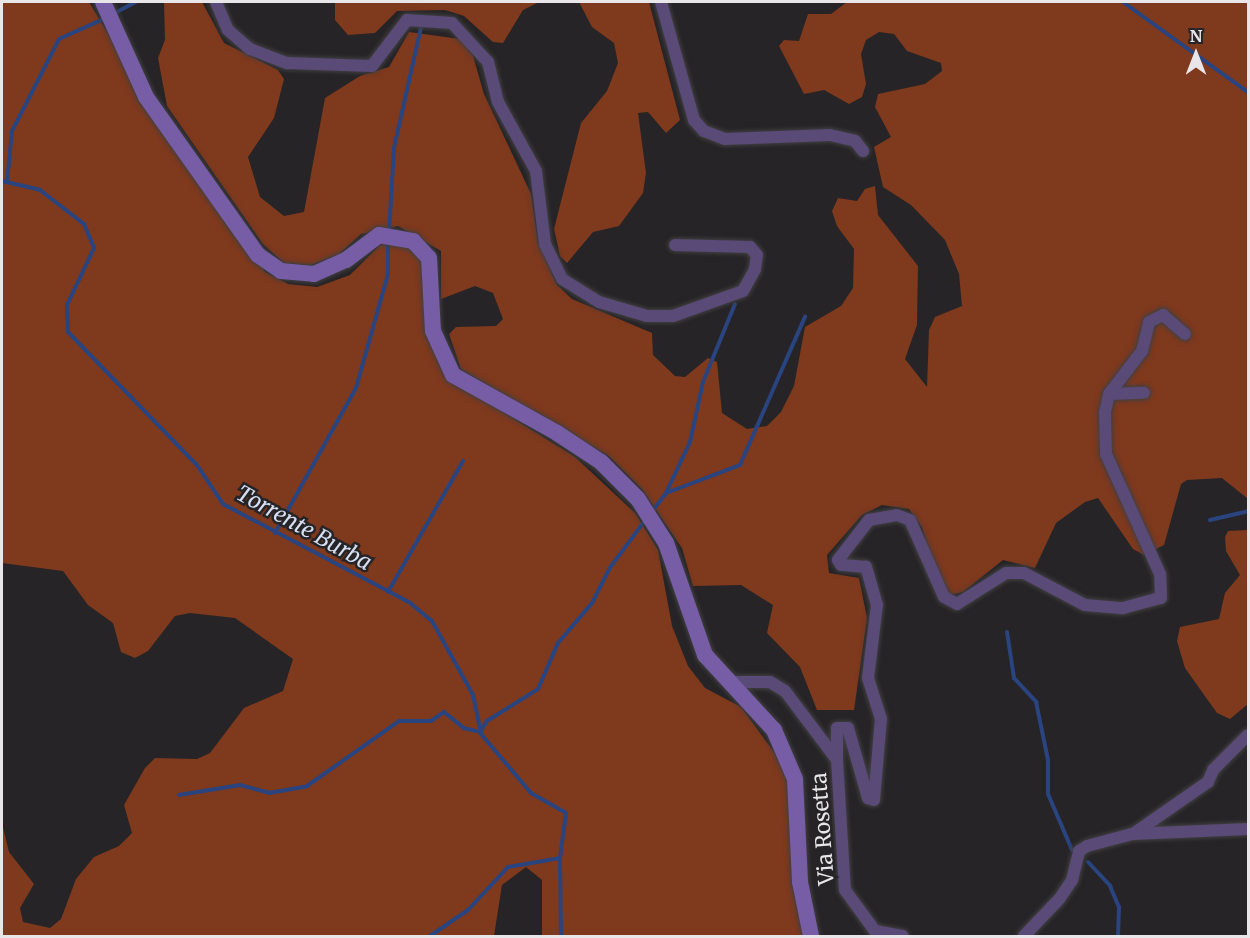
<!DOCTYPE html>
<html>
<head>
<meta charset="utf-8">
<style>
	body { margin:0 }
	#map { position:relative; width:1250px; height:938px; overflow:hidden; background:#262426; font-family:Merriweather,serif }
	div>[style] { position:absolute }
	.forest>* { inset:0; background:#7f391d }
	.stream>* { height:4px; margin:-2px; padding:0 2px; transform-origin:2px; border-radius:2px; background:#29447f }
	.roads { filter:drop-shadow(0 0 2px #413f41) drop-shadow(0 0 2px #413f41) }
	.street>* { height:12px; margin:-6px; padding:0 6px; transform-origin:6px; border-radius:6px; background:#594a77 }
	.secondary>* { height:16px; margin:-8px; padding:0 8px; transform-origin:8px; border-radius:8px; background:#765da5 }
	span { translate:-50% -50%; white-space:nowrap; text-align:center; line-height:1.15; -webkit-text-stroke:5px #262426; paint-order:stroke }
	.street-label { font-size:21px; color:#e8e6e8 }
	.water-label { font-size:22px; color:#d6dff1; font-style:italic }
	.frame { position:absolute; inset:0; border:3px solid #e8e6e8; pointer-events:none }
	.north { position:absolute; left:1166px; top:24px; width:60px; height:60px; -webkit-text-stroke:4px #262426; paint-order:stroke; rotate:0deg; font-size:16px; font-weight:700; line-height:24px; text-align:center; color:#e8e6e8 }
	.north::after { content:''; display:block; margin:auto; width:21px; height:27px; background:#e8e6e8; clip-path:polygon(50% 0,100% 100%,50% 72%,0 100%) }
</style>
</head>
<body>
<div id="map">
	<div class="forest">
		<i style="clip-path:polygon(2px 2px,89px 2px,192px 172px,265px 272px,288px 284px,317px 287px,350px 275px,384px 241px,401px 241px,422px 258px,425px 323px,445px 376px,575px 457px,635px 513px,658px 550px,672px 626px,688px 666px,705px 688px,741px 707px,776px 755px,793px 784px,805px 936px,542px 936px,542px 880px,526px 867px,502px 885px,494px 936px,2px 936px,2px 823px,9px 852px,34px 884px,20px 908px,23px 922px,50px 928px,61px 919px,76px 879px,94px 857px,119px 846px,132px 833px,124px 805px,145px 768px,155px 758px,197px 759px,210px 753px,244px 708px,283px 691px,293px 659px,235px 618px,190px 613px,175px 616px,148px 651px,135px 658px,121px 652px,113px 623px,88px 605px,63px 571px,2px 563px)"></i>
		<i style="clip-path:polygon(164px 2px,202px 2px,224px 43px,278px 70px,284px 79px,274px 118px,248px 157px,260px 197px,284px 216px,304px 212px,325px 98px,360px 76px,389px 67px,409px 32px,460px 39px,473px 56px,484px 94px,531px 194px,538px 243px,557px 285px,572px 299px,652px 333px,653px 355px,675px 376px,685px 377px,708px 358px,717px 362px,722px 413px,747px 429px,767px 426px,781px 412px,794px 386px,805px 327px,841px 306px,853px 288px,854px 249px,837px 226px,832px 211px,838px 198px,857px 201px,865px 189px,875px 186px,878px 215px,918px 266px,917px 325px,905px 359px,927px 387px,929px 330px,935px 317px,962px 306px,959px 274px,945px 240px,911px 205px,883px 187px,874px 147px,891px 137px,875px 107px,878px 94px,925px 84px,942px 71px,941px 63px,907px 51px,894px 34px,879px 32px,866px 40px,861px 54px,866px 84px,862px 97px,849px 104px,824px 90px,804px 94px,779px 46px,784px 40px,799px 41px,808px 14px,831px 14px,847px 2px,1248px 2px,1248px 499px,1222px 478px,1187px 480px,1181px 484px,1164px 545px,1144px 555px,1133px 549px,1098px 498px,1085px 502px,1056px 523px,1035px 568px,1003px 560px,963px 592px,949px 595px,934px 567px,922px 527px,909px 509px,882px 505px,862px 515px,827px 555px,829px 573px,859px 578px,867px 618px,854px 710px,817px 710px,800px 667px,767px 633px,773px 605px,741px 585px,693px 586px,682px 548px,642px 489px,609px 456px,461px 369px,449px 334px,456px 327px,496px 326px,503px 319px,493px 293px,475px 286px,441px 299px,441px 251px,398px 226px,361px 234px,339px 254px,311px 265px,284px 263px,263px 244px,167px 106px,158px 58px,165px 40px)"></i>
		<i style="clip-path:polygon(335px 2px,539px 2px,523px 10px,503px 43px,493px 42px,464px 16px,445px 10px,397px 11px,375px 33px,348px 35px,335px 20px)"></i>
		<i style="clip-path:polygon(579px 2px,649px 2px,680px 120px,666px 133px,648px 112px,638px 113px,646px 173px,643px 193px,619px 226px,593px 232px,567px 263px,560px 256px,554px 229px,581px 123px,607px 91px,618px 63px,614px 43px,592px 27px)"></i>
		<i style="clip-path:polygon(1248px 530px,1248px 704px,1230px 719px,1217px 713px,1185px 668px,1177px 641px,1180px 627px,1219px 619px,1225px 593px,1240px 575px,1226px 551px,1225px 537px,1228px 531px)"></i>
	</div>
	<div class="stream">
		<i style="left:1123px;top:2px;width:154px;rotate:35.8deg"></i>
		<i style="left:113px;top:14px;width:26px;rotate:-28deg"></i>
		<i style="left:2px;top:181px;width:39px;rotate:13deg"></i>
		<i style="left:40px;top:190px;width:56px;rotate:37.7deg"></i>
		<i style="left:84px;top:224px;width:26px;rotate:67deg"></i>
		<i style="left:94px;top:248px;width:63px;rotate:115.3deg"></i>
		<i style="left:67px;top:305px;width:27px;rotate:88deg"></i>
		<i style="left:68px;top:332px;width:185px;rotate:45.9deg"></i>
		<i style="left:197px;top:465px;width:47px;rotate:56.3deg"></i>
		<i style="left:223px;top:504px;width:210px;rotate:27.8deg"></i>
		<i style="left:409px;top:602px;width:30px;rotate:40deg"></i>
		<i style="left:432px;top:621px;width:85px;rotate:61deg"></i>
		<i style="left:473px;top:695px;width:40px;rotate:78deg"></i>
		<i style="left:481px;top:734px;width:77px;rotate:49.7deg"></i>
		<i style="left:531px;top:793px;width:40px;rotate:29.7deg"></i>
		<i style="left:566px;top:813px;width:45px;rotate:97.6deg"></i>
		<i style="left:560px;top:858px;width:78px;rotate:89.3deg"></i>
		<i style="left:7px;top:182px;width:51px;rotate:-84.4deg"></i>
		<i style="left:12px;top:131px;width:103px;rotate:-62.9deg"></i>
		<i style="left:59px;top:39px;width:51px;rotate:-24.1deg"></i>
		<i style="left:389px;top:233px;width:85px;rotate:-86.6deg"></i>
		<i style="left:394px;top:148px;width:124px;rotate:-77.4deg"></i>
		<i style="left:666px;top:493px;width:56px;rotate:-64.8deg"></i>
		<i style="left:690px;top:442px;width:61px;rotate:-77.8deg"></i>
		<i style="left:703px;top:382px;width:84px;rotate:-67.7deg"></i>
		<i style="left:651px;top:513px;width:25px;rotate:-53deg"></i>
		<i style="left:666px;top:493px;width:79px;rotate:-20.7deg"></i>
		<i style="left:740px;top:465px;width:162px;rotate:-66.3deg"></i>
		<i style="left:1210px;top:520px;width:39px;rotate:-13deg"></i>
		<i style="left:275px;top:533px;width:166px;rotate:-60.8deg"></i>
		<i style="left:356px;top:388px;width:118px;rotate:-74.3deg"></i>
		<i style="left:388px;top:274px;width:33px;rotate:-90deg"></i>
		<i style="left:388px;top:592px;width:151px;rotate:-60.2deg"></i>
		<i style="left:1007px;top:632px;width:47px;rotate:81.3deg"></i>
		<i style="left:1014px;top:678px;width:33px;rotate:47deg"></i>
		<i style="left:1036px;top:702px;width:59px;rotate:78.3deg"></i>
		<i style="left:1048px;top:760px;width:34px;rotate:90deg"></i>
		<i style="left:1048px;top:794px;width:61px;rotate:66.8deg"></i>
		<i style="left:179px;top:795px;width:62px;rotate:-9.3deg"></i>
		<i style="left:240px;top:785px;width:30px;rotate:15deg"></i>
		<i style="left:269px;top:793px;width:39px;rotate:-10deg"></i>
		<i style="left:307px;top:786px;width:113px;rotate:-35.2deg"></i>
		<i style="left:399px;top:721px;width:32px"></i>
		<i style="left:431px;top:721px;width:16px;rotate:-35deg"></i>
		<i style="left:444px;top:712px;width:26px;rotate:39deg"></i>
		<i style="left:464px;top:728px;width:16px;rotate:14deg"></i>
		<i style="left:480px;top:732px;width:13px;rotate:-58deg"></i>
		<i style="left:487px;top:721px;width:60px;rotate:-32.1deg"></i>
		<i style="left:538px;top:689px;width:50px;rotate:-66.5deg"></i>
		<i style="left:558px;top:643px;width:52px;rotate:-49.6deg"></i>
		<i style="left:592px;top:603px;width:38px;rotate:-63deg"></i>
		<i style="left:609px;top:569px;width:62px;rotate:-53.5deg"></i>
		<i style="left:1088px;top:862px;width:33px;rotate:47deg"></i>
		<i style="left:1110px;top:886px;width:23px;rotate:67deg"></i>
		<i style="left:1119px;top:907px;width:29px;rotate:92deg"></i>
		<i style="left:430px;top:936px;width:46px;rotate:-34.4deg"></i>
		<i style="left:468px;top:910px;width:59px;rotate:-47.1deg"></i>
		<i style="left:508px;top:867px;width:53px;rotate:-9.8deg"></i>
	</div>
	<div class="roads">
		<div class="street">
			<i style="left:216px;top:2px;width:30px;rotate:67deg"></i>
			<i style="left:228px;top:30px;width:29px;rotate:41deg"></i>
			<i style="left:250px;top:49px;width:40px;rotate:21deg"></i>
			<i style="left:287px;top:63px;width:85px;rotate:2deg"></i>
			<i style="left:372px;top:66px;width:58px;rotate:-52.7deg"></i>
			<i style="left:407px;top:20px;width:45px;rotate:3.8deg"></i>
			<i style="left:452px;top:23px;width:53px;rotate:47.3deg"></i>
			<i style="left:488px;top:62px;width:41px;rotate:76deg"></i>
			<i style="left:498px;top:102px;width:79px;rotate:61.2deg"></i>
			<i style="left:536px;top:171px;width:74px;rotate:83deg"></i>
			<i style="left:545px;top:244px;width:39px;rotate:64deg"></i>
			<i style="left:562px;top:279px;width:44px;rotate:31.9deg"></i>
			<i style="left:599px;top:302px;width:50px;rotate:16.3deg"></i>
			<i style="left:647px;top:316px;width:26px"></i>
			<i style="left:673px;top:316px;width:74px;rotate:-19.7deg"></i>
			<i style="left:743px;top:291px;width:25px;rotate:-61deg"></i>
			<i style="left:755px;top:269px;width:14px;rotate:-82deg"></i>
			<i style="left:757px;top:255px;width:11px;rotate:-131deg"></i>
			<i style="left:750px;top:247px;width:75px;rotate:-178.5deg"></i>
			<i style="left:661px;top:2px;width:123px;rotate:74.4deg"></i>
			<i style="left:694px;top:120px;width:15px;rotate:48deg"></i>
			<i style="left:704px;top:131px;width:22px;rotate:21deg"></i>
			<i style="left:725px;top:139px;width:105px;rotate:-2.2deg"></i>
			<i style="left:830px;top:135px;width:26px;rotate:13deg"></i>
			<i style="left:855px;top:141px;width:13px;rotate:51deg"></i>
			<i style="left:1109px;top:394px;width:35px;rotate:-2deg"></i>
			<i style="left:729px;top:682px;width:41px"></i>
			<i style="left:770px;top:682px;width:17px;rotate:31deg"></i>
			<i style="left:785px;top:691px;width:86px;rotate:53deg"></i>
			<i style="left:837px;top:760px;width:130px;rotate:86.5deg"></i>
			<i style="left:845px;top:890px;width:51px;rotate:53.8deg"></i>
			<i style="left:875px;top:931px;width:28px;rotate:10deg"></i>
			<i style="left:837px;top:760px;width:32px;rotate:-90deg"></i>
			<i style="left:837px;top:728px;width:11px"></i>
			<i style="left:848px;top:728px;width:73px;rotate:74.1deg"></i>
			<i style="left:868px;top:798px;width:6px;rotate:18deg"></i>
			<i style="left:874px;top:800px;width:81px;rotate:-85.1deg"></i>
			<i style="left:881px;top:719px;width:43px;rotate:-107.6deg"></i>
			<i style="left:868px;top:678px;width:74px;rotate:-83deg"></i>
			<i style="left:877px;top:605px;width:40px;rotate:-106deg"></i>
			<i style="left:866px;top:567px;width:25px;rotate:-175deg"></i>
			<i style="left:841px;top:565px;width:6px;rotate:-121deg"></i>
			<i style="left:838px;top:560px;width:51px;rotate:-52.2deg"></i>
			<i style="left:869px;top:520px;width:28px;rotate:-10deg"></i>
			<i style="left:897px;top:515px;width:14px;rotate:21deg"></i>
			<i style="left:910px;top:520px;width:84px;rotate:66.2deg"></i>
			<i style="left:944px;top:597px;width:15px;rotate:28deg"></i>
			<i style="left:957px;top:604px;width:58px;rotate:-32.3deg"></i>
			<i style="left:1006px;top:573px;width:18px"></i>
			<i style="left:1024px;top:573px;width:69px;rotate:27.7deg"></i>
			<i style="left:1085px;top:605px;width:38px;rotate:5deg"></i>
			<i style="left:1123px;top:608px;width:39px;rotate:-15deg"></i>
			<i style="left:1161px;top:598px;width:24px;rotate:-92deg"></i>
			<i style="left:1160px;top:574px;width:132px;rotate:-114.2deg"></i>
			<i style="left:1106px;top:454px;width:42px;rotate:-91.4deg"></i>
			<i style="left:1105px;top:412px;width:18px;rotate:-77deg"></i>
			<i style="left:1109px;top:394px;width:54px;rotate:-52.5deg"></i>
			<i style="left:1142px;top:351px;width:30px;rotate:-76deg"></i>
			<i style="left:1149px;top:322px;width:16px;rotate:-27deg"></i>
			<i style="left:1163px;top:315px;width:29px;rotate:41deg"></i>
			<i style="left:1136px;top:832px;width:88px;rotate:-34.8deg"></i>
			<i style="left:1208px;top:782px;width:13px;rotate:-67deg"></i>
			<i style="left:1213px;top:770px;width:49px;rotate:-45deg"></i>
			<i style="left:1024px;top:936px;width:52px;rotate:-46.5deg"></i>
			<i style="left:1060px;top:898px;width:22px;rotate:-56deg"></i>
			<i style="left:1072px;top:880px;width:30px;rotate:-76deg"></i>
			<i style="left:1079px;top:851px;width:9px;rotate:-32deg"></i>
			<i style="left:1087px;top:846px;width:47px;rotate:-14.9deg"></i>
			<i style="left:1132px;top:834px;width:116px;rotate:-2.5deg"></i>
		</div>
		<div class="secondary">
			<i style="left:103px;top:2px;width:104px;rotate:65.6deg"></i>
			<i style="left:146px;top:97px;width:194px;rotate:54.7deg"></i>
			<i style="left:258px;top:255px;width:28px;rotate:35deg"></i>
			<i style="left:281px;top:271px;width:33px;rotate:5deg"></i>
			<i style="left:314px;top:274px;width:35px;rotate:-24deg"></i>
			<i style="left:346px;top:260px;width:41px;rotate:-37.1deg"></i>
			<i style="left:379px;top:235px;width:35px;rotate:10deg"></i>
			<i style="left:413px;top:241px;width:23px;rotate:47deg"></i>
			<i style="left:429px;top:258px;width:73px;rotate:86.9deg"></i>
			<i style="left:433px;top:331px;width:48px;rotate:65.6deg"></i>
			<i style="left:453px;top:375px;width:119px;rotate:29.1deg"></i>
			<i style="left:557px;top:433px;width:53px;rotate:33.4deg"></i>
			<i style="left:601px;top:462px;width:52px;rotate:45deg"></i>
			<i style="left:638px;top:499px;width:52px;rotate:57.5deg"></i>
			<i style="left:666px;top:543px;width:119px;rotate:70.8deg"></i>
			<i style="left:705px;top:655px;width:102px;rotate:47.4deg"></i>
			<i style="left:774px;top:730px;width:53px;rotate:66.8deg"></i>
			<i style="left:795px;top:779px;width:103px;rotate:87.2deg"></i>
			<i style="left:800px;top:882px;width:55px;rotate:78.5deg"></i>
		</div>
	</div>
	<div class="street-label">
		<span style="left:823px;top:829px;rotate:-94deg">Via Rosetta</span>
	</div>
	<div class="water-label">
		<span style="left:304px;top:528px;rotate:29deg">Torrente Burba</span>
	</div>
	<div class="frame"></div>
	<div class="north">N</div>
</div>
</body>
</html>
